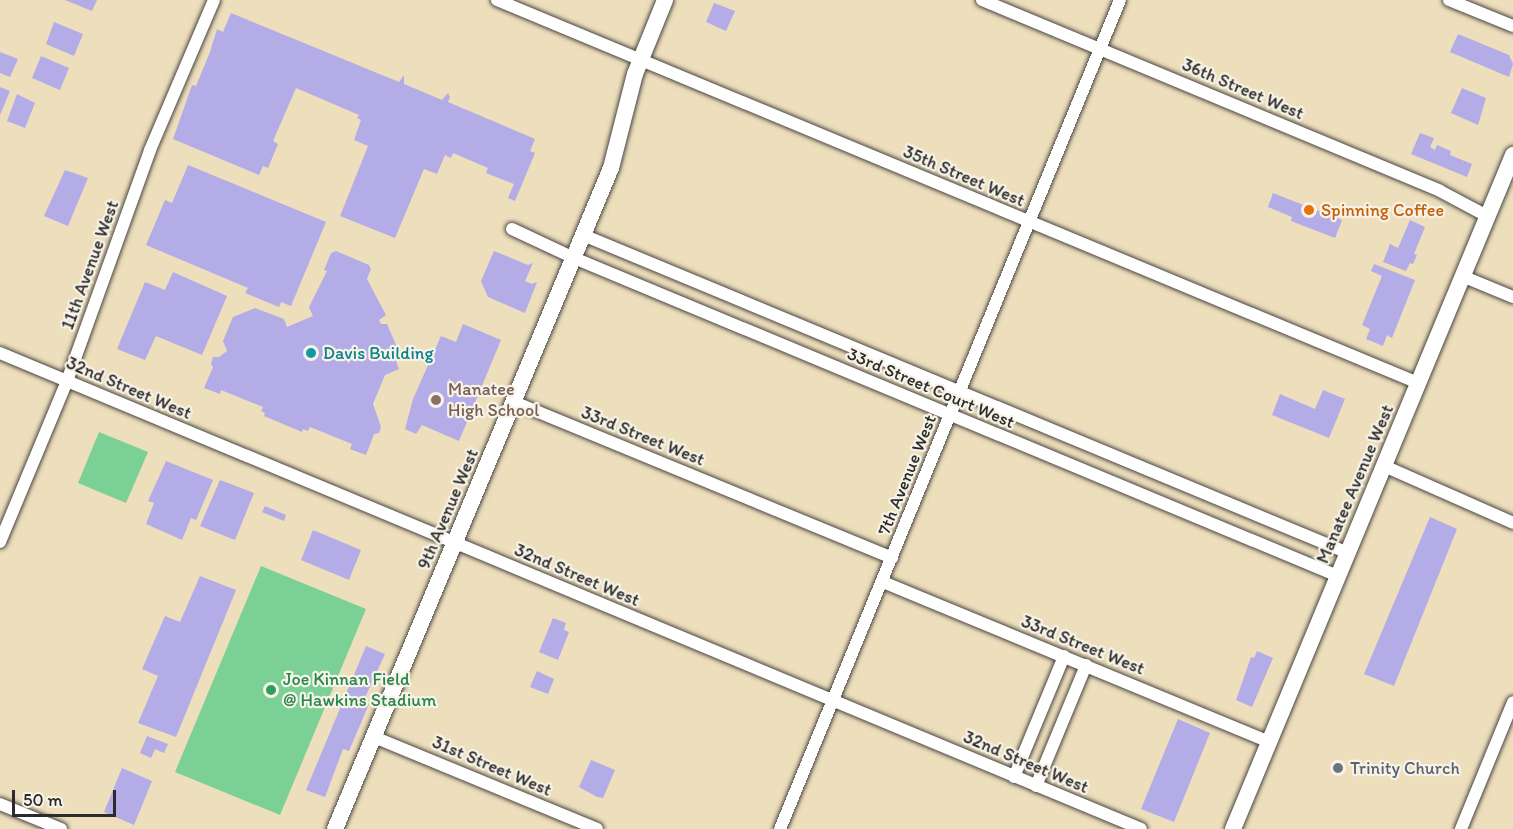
<!DOCTYPE html>
<html>
<head>
<meta charset="utf-8">
<style>
	body { margin:0 }
	#map { position:relative; width:1513px; height:829px; overflow:hidden; background:#eddebc; font-family:Itim,sans-serif }
	div>[style] { position:absolute }
	.green>* { inset:0; background:#7bd195 }
	.building>* { inset:0; background:#b4ace7 }
	.roads { filter:drop-shadow(0 0 2px #484641) drop-shadow(0 0 2px #484641) }
	.street>* { height:12px; margin:-6px; padding:0 6px; transform-origin:6px; border-radius:6px; background:#fff }
	.secondary>* { height:16px; margin:-8px; padding:0 8px; transform-origin:8px; border-radius:8px; background:#fff }
	.dots>* { width:16px; height:16px; translate:-50% -50%; box-sizing:border-box; border:3px solid #f7f3e8; border-radius:50% }
	span { translate:-50% -50%; white-space:nowrap; text-align:center; line-height:1.15; -webkit-text-stroke:4.5px #f7f3e8; paint-order:stroke }
	.street-label { font-size:18px; color:#2b2b2b }
	.food-label { font-size:18px; color:#c56008 }
	.left { translate:0 -50%; text-align:left }
	.culture-label { font-size:18px; color:#0d838f }
	.education-label { font-size:18px; color:#785e54 }
	.leisure-label { font-size:18px; color:#27864d }
	.worship-label { font-size:18px; color:#5b616d }
	.scale { position:absolute; left:12px; top:790px; width:104px; height:27px; box-sizing:border-box; border:3px solid #2b2b2b; border-top:0; padding-left:8px; font-size:18px; line-height:21px; white-space:nowrap; color:#2b2b2b; -webkit-text-stroke:4px #f7f3e8; paint-order:stroke }
</style>
</head>
<body>
<div id="map">
	<div class="green">
		<i style="clip-path:polygon(99px 432px,148px 452px,126px 503px,78px 483px)"></i>
		<i style="clip-path:polygon(261px 566px,366px 609px,280px 815px,175px 772px)"></i>
	</div>
	<div class="building">
		<i style="clip-path:polygon(65px 0,97px 0,92px 11px)"></i>
		<i style="clip-path:polygon(714px 3px,735px 11px,726px 31px,706px 22px)"></i>
		<i style="clip-path:polygon(231px 13px,399px 82px,404px 75px,404px 84px,442px 100px,448px 93px,450px 97px,448px 102px,535px 139px,530px 151px,535px 153px,515px 201px,508px 198px,514px 184px,486px 173px,488px 168px,453px 153px,451px 158px,445px 155px,437px 174px,424px 169px,395px 238px,340px 216px,368px 146px,354px 140px,361px 120px,357px 118px,359px 115px,296px 88px,273px 141px,278px 144px,268px 168px,263px 166px,259px 175px,173px 139px,192px 85px,196px 86px,210px 52px,217px 29px,223px 32px)"></i>
		<i style="clip-path:polygon(54px 22px,83px 34px,74px 56px,46px 44px)"></i>
		<i style="clip-path:polygon(1458px 34px,1509px 55px,1513px 64px,1509px 77px,1450px 52px)"></i>
		<i style="clip-path:polygon(0 52px,18px 59px,10px 77px,0 73px)"></i>
		<i style="clip-path:polygon(41px 56px,69px 68px,60px 90px,32px 78px)"></i>
		<i style="clip-path:polygon(0 87px,10px 91px,0 115px)"></i>
		<i style="clip-path:polygon(1462px 88px,1486px 98px,1478px 125px,1451px 113px)"></i>
		<i style="clip-path:polygon(17px 94px,35px 103px,25px 128px,7px 121px)"></i>
		<i style="clip-path:polygon(1420px 133px,1434px 138px,1430px 147px,1435px 150px,1437px 145px,1451px 151px,1450px 155px,1472px 164px,1467px 177px,1411px 154px)"></i>
		<i style="clip-path:polygon(188px 165px,326px 222px,291px 306px,281px 302px,279px 307px,245px 293px,248px 288px,146px 245px,165px 200px,172px 203px)"></i>
		<i style="clip-path:polygon(65px 170px,88px 178px,68px 226px,44px 216px)"></i>
		<i style="clip-path:polygon(1273px 193px,1342px 220px,1335px 238px,1291px 221px,1292px 217px,1268px 207px)"></i>
		<i style="clip-path:polygon(1410px 220px,1425px 227px,1414px 254px,1417px 255px,1413px 264px,1410px 263px,1406px 271px,1383px 262px,1390px 244px,1398px 248px)"></i>
		<i style="clip-path:polygon(336px 251px,369px 265px,371px 269px,367px 279px,386px 315px,379px 320px,381px 324px,387px 324px,399px 352px,394px 356px,399px 369px,385px 375px,373px 404px,381px 427px,379px 433px,374px 434px,366px 455px,350px 449px,352px 444px,310px 427px,308px 431px,303px 429px,302px 432px,264px 416px,265px 413px,261px 411px,263px 407px,221px 390px,220px 394px,204px 388px,213px 367px,211px 364px,213px 357px,219px 357px,227px 351px,223px 341px,233px 317px,255px 308px,284px 319px,287px 327px,313px 316px,309px 307px,327px 271px,324px 270px,331px 253px)"></i>
		<i style="clip-path:polygon(494px 251px,528px 265px,533px 263px,525px 281px,532px 284px,537px 282px,525px 313px,488px 297px,481px 281px)"></i>
		<i style="clip-path:polygon(1374px 264px,1415px 280px,1392px 338px,1387px 335px,1383px 346px,1366px 339px,1370px 329px,1362px 325px,1382px 276px,1371px 271px)"></i>
		<i style="clip-path:polygon(173px 272px,227px 296px,202px 355px,156px 336px,145px 360px,117px 349px,145px 282px,165px 290px)"></i>
		<i style="clip-path:polygon(463px 324px,501px 340px,459px 441px,422px 425px,416px 434px,405px 429px,413px 399px,441px 336px,456px 342px)"></i>
		<i style="clip-path:polygon(1323px 390px,1345px 399px,1329px 438px,1272px 415px,1280px 394px,1315px 409px)"></i>
		<i style="clip-path:polygon(166px 461px,213px 480px,196px 520px,191px 518px,182px 540px,146px 524px,154px 503px,148px 501px)"></i>
		<i style="clip-path:polygon(220px 480px,254px 493px,235px 540px,200px 526px)"></i>
		<i style="clip-path:polygon(265px 506px,286px 515px,284px 521px,262px 512px)"></i>
		<i style="clip-path:polygon(1430px 517px,1457px 529px,1394px 686px,1364px 674px)"></i>
		<i style="clip-path:polygon(313px 530px,361px 550px,349px 580px,301px 560px)"></i>
		<i style="clip-path:polygon(200px 576px,236px 590px,176px 737px,138px 723px,158px 676px,142px 669px,165px 616px,180px 622px)"></i>
		<i style="clip-path:polygon(553px 618px,566px 623px,564px 630px,569px 632px,558px 660px,539px 652px)"></i>
		<i style="clip-path:polygon(366px 646px,385px 654px,363px 702px,369px 704px,349px 751px,343px 749px,325px 797px,306px 790px)"></i>
		<i style="clip-path:polygon(1257px 651px,1273px 658px,1252px 707px,1236px 700px,1251px 657px,1254px 658px)"></i>
		<i style="clip-path:polygon(537px 671px,554px 679px,548px 694px,530px 687px)"></i>
		<i style="clip-path:polygon(1178px 719px,1210px 733px,1174px 822px,1141px 809px)"></i>
		<i style="clip-path:polygon(147px 736px,168px 744px,164px 753px,155px 749px,151px 758px,140px 753px)"></i>
		<i style="clip-path:polygon(591px 760px,615px 770px,603px 798px,597px 797px,579px 787px)"></i>
		<i style="clip-path:polygon(122px 768px,152px 781px,134px 825px,104px 812px)"></i>
	</div>
	<div class="roads">
		<div class="street">
			<i style="left:497px;top:0;width:997px;rotate:22.58deg"></i>
			<i style="left:982px;top:0;width:496px;rotate:22.6deg"></i>
			<i style="left:1440px;top:191px;width:53px;rotate:28deg"></i>
			<i style="left:1449px;top:0;width:69px;rotate:22.1deg"></i>
			<i style="left:512px;top:229px;width:68px;rotate:25.1deg"></i>
			<i style="left:574px;top:258px;width:828px;rotate:22.6deg"></i>
			<i style="left:583px;top:235px;width:828px;rotate:22.57deg"></i>
			<i style="left:1462px;top:276px;width:55px;rotate:22.4deg"></i>
			<i style="left:0;top:353px;width:1236px;rotate:22.64deg"></i>
			<i style="left:514px;top:402px;width:409px;rotate:22.4deg"></i>
			<i style="left:1384px;top:466px;width:141px;rotate:23.8deg"></i>
			<i style="left:0;top:542px;width:174px;rotate:-67.4deg"></i>
			<i style="left:67px;top:381px;width:245px;rotate:-70.2deg"></i>
			<i style="left:150px;top:150px;width:163px;rotate:-66.9deg"></i>
			<i style="left:883px;top:582px;width:418px;rotate:22.5deg"></i>
			<i style="left:374px;top:737px;width:241px;rotate:22.4deg"></i>
			<i style="left:1014px;top:777px;width:131px;rotate:-67.5deg"></i>
			<i style="left:1036px;top:786px;width:131px;rotate:-67.5deg"></i>
			<i style="left:0;top:804px;width:66px;rotate:22.3deg"></i>
			<i style="left:780px;top:829px;width:896px;rotate:-67.7deg"></i>
			<i style="left:1461px;top:829px;width:137px;rotate:-67.7deg"></i>
		</div>
		<div class="secondary">
			<i style="left:335px;top:829px;width:716px;rotate:-67.34deg"></i>
			<i style="left:611px;top:168px;width:97px;rotate:-75.7deg"></i>
			<i style="left:635px;top:74px;width:80px;rotate:-67.9deg"></i>
			<i style="left:1233px;top:829px;width:730px;rotate:-67.44deg"></i>
		</div>
	</div>
	<div class="dots">
		<i style="left:1309px;top:210px;background:#e8710a"></i>
		<i style="left:311px;top:353px;background:#0f9aa8"></i>
		<i style="left:436px;top:400px;background:#8d6e63"></i>
		<i style="left:271px;top:690px;background:#2e9e5b"></i>
		<i style="left:1338px;top:768px;background:#6b7280"></i>
	</div>
	<div class="street-label">
		<span style="left:1243px;top:89px;rotate:23deg">36th Street West</span>
		<span style="left:964px;top:176px;rotate:23deg">35th Street West</span>
		<span style="left:90px;top:265px;rotate:-70deg">11th Avenue West</span>
		<span style="left:129px;top:388px;rotate:23deg">32nd Street West</span>
		<span style="left:931px;top:388px;rotate:23deg">33rd Street Court West</span>
		<span style="left:643px;top:436px;rotate:22deg">33rd Street West</span>
		<span style="left:907px;top:475px;rotate:-68deg">7th Avenue West</span>
		<span style="left:1355px;top:484px;rotate:-67deg">Manatee Avenue West</span>
		<span style="left:448px;top:509px;rotate:-67deg">9th Avenue West</span>
		<span style="left:577px;top:575px;rotate:23deg">32nd Street West</span>
		<span style="left:1083px;top:645px;rotate:22deg">33rd Street West</span>
		<span style="left:1026px;top:762px;rotate:23deg">32nd Street West</span>
		<span style="left:492px;top:766px;rotate:23deg">31st Street West</span>
	</div>
	<div class="food-label">
		<span class="left" style="left:1321px;top:210px">Spinning Coffee</span>
	</div>
	<div class="culture-label">
		<span class="left" style="left:323px;top:353px">Davis Building</span>
	</div>
	<div class="education-label">
		<span class="left" style="left:448px;top:400px">Manatee<br>High School</span>
	</div>
	<div class="leisure-label">
		<span class="left" style="left:283px;top:690px">Joe Kinnan Field<br>@ Hawkins Stadium</span>
	</div>
	<div class="worship-label">
		<span class="left" style="left:1350px;top:768px">Trinity Church</span>
	</div>
	<div class="scale">50 m</div>
</div>
</body>
</html>
